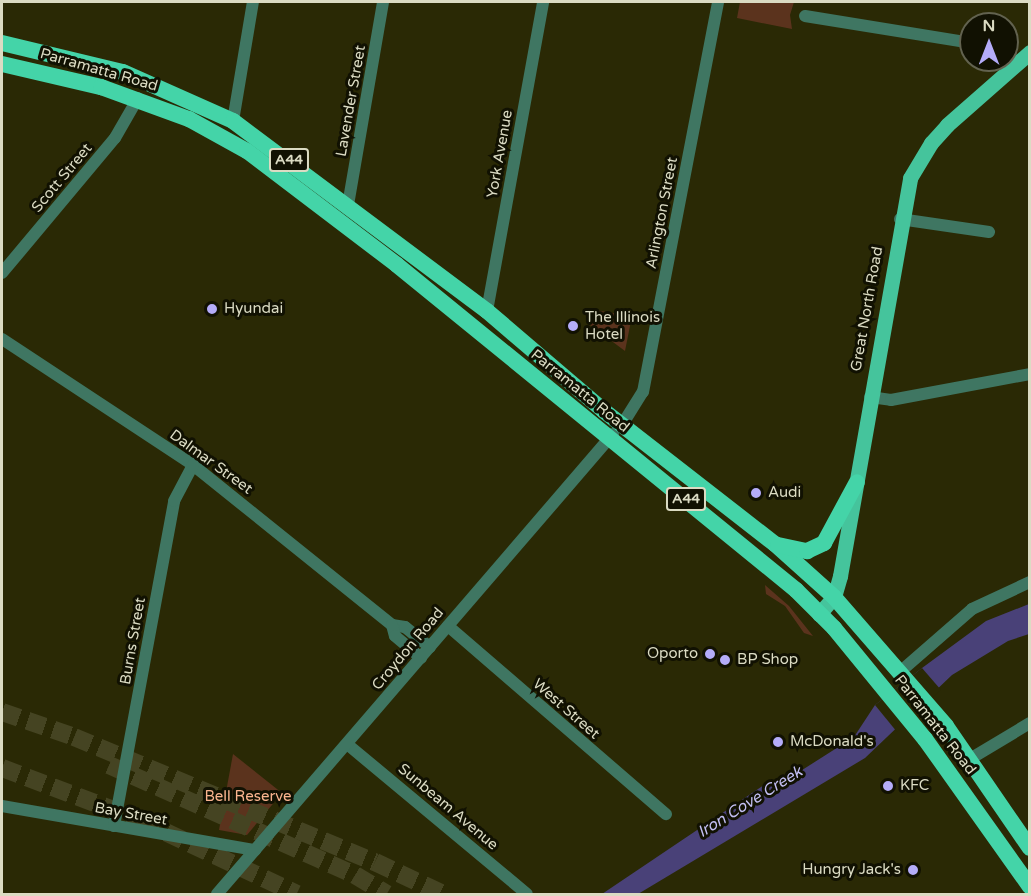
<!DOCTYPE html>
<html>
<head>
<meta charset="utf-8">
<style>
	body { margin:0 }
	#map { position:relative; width:1031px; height:896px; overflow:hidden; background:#2a2905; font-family:"Varela Round",sans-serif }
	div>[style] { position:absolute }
	.green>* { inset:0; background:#5b331d }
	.water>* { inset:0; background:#494178 }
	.pier>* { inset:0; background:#2a2905 }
	.motorway-tunnel>* { height:18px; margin-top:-9px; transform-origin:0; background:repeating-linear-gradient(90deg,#454422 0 18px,transparent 0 27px) }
	.minor>* { height:12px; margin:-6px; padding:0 6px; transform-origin:6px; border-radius:6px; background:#3f7662 }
	.tertiary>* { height:12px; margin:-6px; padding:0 6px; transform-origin:6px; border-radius:6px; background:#3f7662 }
	.primary>* { height:15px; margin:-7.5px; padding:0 7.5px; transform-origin:7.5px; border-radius:7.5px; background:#45c49c }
	.trunk>* { height:16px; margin:-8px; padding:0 8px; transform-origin:8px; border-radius:8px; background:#44d4a8 }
	.dots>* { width:16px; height:16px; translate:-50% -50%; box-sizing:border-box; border:3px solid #111102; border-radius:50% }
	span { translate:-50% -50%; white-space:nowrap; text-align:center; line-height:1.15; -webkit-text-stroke:6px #111102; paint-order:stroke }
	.shield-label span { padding:2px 4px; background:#111102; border:2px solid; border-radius:4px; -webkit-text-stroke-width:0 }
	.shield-label { font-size:14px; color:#dbdbc3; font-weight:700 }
	.street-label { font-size:15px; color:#dbdbc3 }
	.poi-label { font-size:15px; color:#dbdbc3 }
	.left { translate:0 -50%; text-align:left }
	.right { translate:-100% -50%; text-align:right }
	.park-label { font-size:15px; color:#fab48f }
	.water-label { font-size:16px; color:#c3bff3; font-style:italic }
	.frame { position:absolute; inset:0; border:3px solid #dbdbc3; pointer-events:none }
	.north { position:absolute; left:959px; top:12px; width:60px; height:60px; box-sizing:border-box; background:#111102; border:2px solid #62624f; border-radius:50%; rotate:0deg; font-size:16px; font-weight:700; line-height:24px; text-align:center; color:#dbdbc3 }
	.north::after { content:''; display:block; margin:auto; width:21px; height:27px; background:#b4acf9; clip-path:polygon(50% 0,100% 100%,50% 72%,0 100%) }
</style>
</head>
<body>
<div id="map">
	<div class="green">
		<i style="clip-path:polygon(740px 2px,794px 2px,790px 15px,792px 29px,737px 18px)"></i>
		<i style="clip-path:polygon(588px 309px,632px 316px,625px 351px,590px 325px,586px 319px)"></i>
		<i style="clip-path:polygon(765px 585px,789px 606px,813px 636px,804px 633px,785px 606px,766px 594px)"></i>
		<i style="clip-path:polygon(233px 754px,282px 793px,247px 835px,219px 830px)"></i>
	</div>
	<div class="water">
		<i style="clip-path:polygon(1029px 604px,1029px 634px,1008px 641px,952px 675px,865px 758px,638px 894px,602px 894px,770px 781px,788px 779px,854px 737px,875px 705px,922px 668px,986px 621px)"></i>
	</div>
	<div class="pier">
		<i style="clip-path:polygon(922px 668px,941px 690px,897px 732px,875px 705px)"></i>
	</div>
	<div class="motorway-tunnel">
		<i style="left:2px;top:712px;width:76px;rotate:19.1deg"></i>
		<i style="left:74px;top:737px;width:326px;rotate:22.6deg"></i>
		<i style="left:375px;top:862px;width:75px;rotate:25.2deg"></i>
		<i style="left:109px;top:765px;width:269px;rotate:24.1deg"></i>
		<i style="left:355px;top:875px;width:37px;rotate:31deg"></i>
		<i style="left:2px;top:768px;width:150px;rotate:20.7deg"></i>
		<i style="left:142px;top:821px;width:171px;rotate:25.2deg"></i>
	</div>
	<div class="minor">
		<i style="left:805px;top:16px;width:168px;rotate:9.2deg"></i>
		<i style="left:1007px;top:57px;width:12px;rotate:24deg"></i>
		<i style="left:233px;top:121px;width:121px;rotate:-80.5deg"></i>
		<i style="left:348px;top:205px;width:206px;rotate:-80.2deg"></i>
		<i style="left:900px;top:219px;width:90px;rotate:8.3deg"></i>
		<i style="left:2px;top:273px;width:176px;rotate:-50.1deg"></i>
		<i style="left:115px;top:138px;width:46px;rotate:-60.1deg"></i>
		<i style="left:487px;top:311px;width:314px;rotate:-79.7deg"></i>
		<i style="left:2px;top:339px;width:229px;rotate:33.4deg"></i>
		<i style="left:193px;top:465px;width:255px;rotate:38.8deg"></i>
		<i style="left:392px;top:625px;width:13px;rotate:9deg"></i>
		<i style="left:405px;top:627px;width:32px;rotate:39deg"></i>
		<i style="left:870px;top:397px;width:21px;rotate:8deg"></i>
		<i style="left:891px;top:400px;width:141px;rotate:-10.6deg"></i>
		<i style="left:622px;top:425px;width:39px;rotate:-58deg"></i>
		<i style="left:643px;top:392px;width:397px;rotate:-79.1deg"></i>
		<i style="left:392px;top:625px;width:11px;rotate:75deg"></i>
		<i style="left:395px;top:636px;width:34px;rotate:40deg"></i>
		<i style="left:448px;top:626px;width:288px;rotate:40.8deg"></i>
		<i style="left:901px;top:671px;width:94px;rotate:-41.1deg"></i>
		<i style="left:972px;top:609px;width:64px;rotate:-25deg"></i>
		<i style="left:347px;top:744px;width:234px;rotate:39.8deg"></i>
		<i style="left:970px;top:759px;width:70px;rotate:-31deg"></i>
		<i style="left:2px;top:806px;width:257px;rotate:9.9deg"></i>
		<i style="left:114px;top:826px;width:330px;rotate:-79.5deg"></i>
		<i style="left:174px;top:501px;width:41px;rotate:-62.2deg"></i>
	</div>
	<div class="tertiary">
		<i style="left:217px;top:894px;width:607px;rotate:-49.28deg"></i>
	</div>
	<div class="primary">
		<i style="left:819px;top:614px;width:23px;rotate:-49deg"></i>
		<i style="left:834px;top:597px;width:22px;rotate:-74deg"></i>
		<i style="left:840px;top:576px;width:404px;rotate:-80deg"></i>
		<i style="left:910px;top:178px;width:41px;rotate:-59deg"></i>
		<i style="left:931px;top:143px;width:24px;rotate:-48deg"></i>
		<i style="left:947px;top:125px;width:111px;rotate:-41.3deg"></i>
	</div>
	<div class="trunk">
		<i style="left:2px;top:43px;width:124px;rotate:13.5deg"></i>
		<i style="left:123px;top:72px;width:120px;rotate:24deg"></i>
		<i style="left:233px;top:121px;width:317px;rotate:36.8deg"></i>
		<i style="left:487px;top:311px;width:154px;rotate:40.5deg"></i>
		<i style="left:604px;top:411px;width:217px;rotate:37.9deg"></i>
		<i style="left:775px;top:544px;width:79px;rotate:41.9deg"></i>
		<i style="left:834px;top:597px;width:171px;rotate:49deg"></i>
		<i style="left:946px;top:726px;width:148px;rotate:55.5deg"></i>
		<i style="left:2px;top:64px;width:102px;rotate:13.1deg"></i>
		<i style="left:101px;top:87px;width:94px;rotate:20deg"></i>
		<i style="left:189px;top:119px;width:66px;rotate:28.9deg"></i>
		<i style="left:247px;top:151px;width:188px;rotate:37.2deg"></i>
		<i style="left:397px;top:265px;width:515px;rotate:39.16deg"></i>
		<i style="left:796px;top:590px;width:54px;rotate:45deg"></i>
		<i style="left:834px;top:628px;width:144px;rotate:50.7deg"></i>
		<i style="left:925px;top:739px;width:181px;rotate:54.6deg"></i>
		<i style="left:778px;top:545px;width:30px;rotate:12deg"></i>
		<i style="left:807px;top:551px;width:19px;rotate:-25deg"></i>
		<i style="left:824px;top:543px;width:69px;rotate:-61.6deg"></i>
	</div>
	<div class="dots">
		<i style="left:212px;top:309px;background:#b4acf9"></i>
		<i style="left:573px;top:326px;background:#b4acf9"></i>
		<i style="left:756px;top:493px;background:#b4acf9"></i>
		<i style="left:710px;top:654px;background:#b4acf9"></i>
		<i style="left:725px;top:660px;background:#b4acf9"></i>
		<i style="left:778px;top:742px;background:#b4acf9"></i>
		<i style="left:888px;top:786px;background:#b4acf9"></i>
		<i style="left:913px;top:870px;background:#b4acf9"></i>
	</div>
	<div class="shield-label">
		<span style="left:289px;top:160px">A44</span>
		<span style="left:686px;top:499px">A44</span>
	</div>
	<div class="street-label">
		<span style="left:99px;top:70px;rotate:16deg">Parramatta Road</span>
		<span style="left:351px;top:101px;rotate:-80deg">Lavender Street</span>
		<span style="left:500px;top:154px;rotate:-80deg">York Avenue</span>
		<span style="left:62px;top:178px;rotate:-50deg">Scott Street</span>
		<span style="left:662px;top:213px;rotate:-79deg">Arlington Street</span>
		<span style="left:867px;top:309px;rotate:-80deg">Great North Road</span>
		<span style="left:580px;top:391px;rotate:39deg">Parramatta Road</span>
		<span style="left:211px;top:462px;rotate:36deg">Dalmar Street</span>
		<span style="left:133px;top:641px;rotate:-80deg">Burns Street</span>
		<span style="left:408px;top:649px;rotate:-50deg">Croydon Road</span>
		<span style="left:566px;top:709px;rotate:41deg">West Street</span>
		<span style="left:935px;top:725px;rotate:52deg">Parramatta Road</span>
		<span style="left:448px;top:807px;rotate:40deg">Sunbeam Avenue</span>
		<span style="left:131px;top:814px;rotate:10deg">Bay Street</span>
	</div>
	<div class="poi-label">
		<span class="left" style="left:224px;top:309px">Hyundai</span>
		<span class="left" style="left:585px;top:326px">The Illinois<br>Hotel</span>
		<span class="left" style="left:768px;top:493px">Audi</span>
		<span class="right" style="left:698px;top:654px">Oporto</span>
		<span class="left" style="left:737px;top:660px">BP Shop</span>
		<span class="left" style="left:790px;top:742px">McDonald's</span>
		<span class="left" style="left:900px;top:786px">KFC</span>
		<span class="right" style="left:901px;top:870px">Hungry Jack's</span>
	</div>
	<div class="park-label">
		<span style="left:248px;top:797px">Bell Reserve</span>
	</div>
	<div class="water-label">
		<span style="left:750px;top:802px;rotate:-32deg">Iron Cove Creek</span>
	</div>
	<div class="frame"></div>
	<div class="north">N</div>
</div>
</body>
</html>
